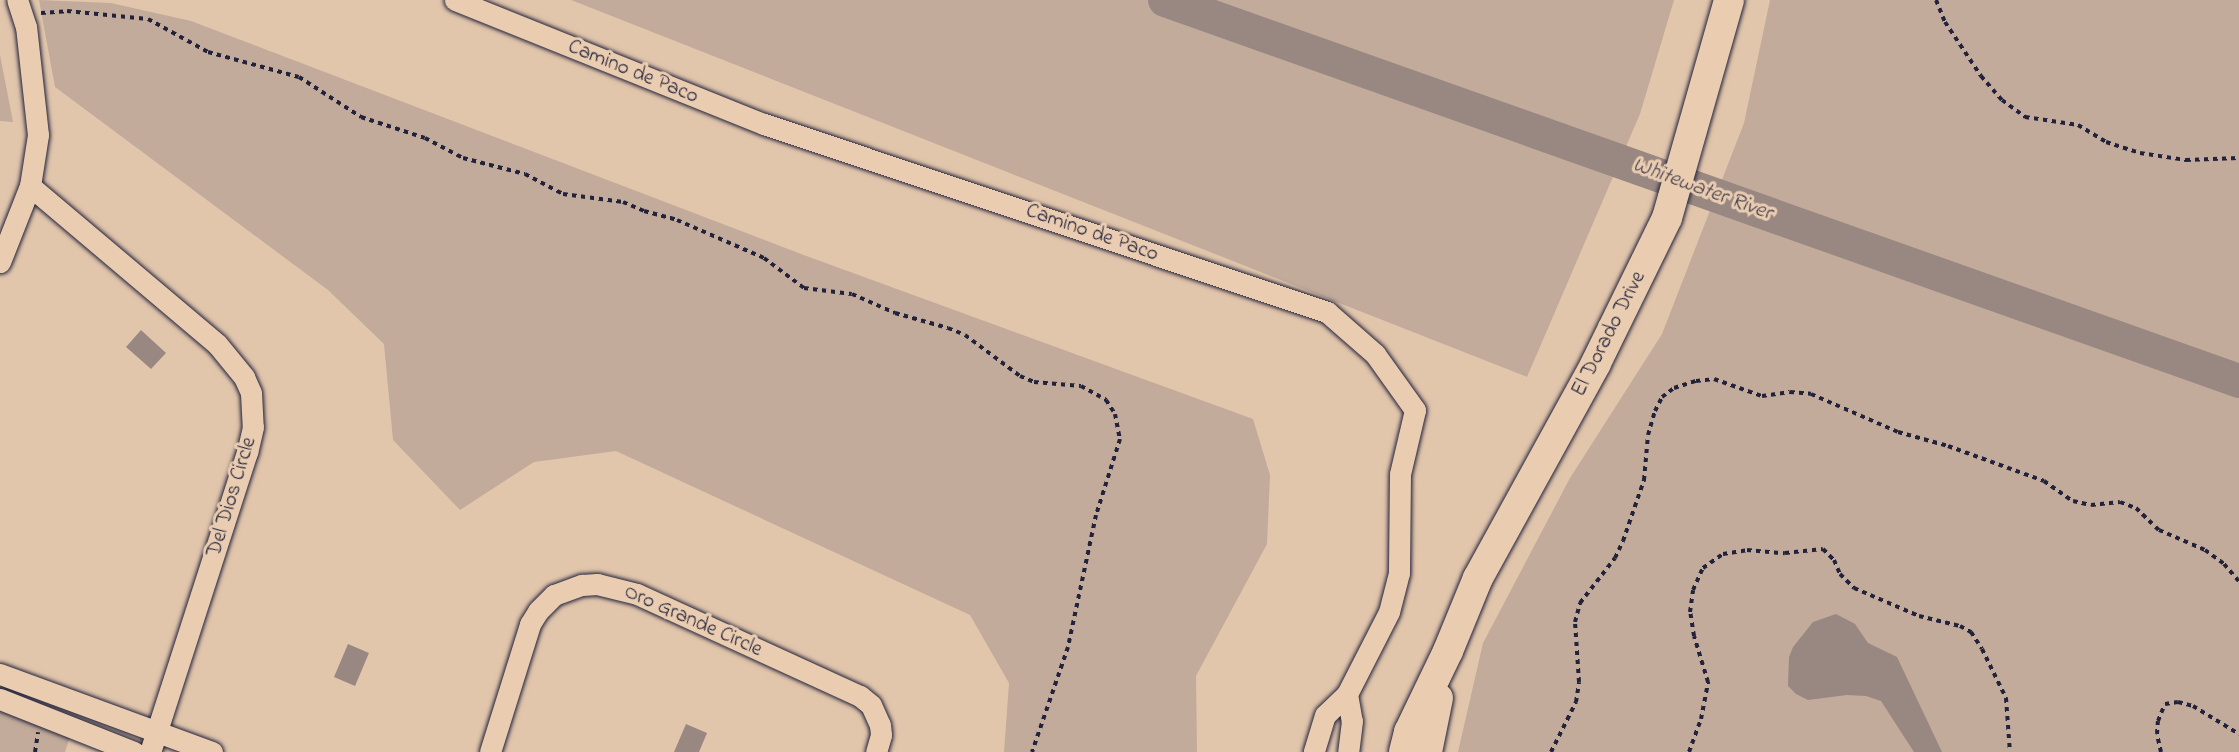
<!DOCTYPE html>
<html>
<head>
<meta charset="utf-8">
<style>
	body { margin:0 }
	#map { position:relative; width:2239px; height:752px; overflow:hidden; background:#e2c6ac; font-family:"Indie Flower",sans-serif }
	div>[style] { position:absolute }
	.green>* { inset:0; background:#c2ab9a }
	.water>* { inset:0; background:#998781 }
	.river>* { height:34px; margin:-17px; padding:0 17px; transform-origin:17px; border-radius:17px; background:#998781 }
	.path>* { height:4px; margin-top:-2px; transform-origin:0; background:repeating-linear-gradient(90deg,#22223b 0 4.5px,transparent 0 9px) }
	.roads { filter:drop-shadow(0 0 2px #22223b) drop-shadow(0 0 2px #22223b) }
	.street>* { height:21px; margin:-10.5px; padding:0 10.5px; transform-origin:10.5px; border-radius:10.5px; background:#eacdb1 }
	.secondary>* { height:30px; margin:-15px; padding:0 15px; transform-origin:15px; border-radius:15px; background:#eacdb1 }
	span { translate:-50% -50%; white-space:nowrap; text-align:center; line-height:1.15; -webkit-text-stroke:6px #eacdb1; paint-order:stroke }
	.street-label { font-size:21px; color:#22223b }
	.water-label { font-size:22px; color:#464050; font-style:italic }
</style>
</head>
<body>
<div id="map">
	<div class="green">
		<i style="clip-path:polygon(39px 0,111px 3px,191px 21px,801px 254px,1253px 419px,1270px 475px,1267px 544px,1196px 676px,1197px 752px,1004px 752px,1009px 683px,970px 615px,616px 451px,534px 462px,460px 510px,393px 440px,384px 344px,328px 290px,55px 87px)"></i>
		<i style="clip-path:polygon(571px 0,1674px 0,1640px 114px,1527px 377px)"></i>
		<i style="clip-path:polygon(1770px 0,2239px 0,2239px 752px,1458px 752px,1483px 643px,1570px 478px,1662px 334px,1744px 123px)"></i>
		<i style="clip-path:polygon(0 55px,13px 122px,0 121px)"></i>
		<i style="clip-path:polygon(0 711px,70px 737px,65px 752px,0 752px)"></i>
	</div>
	<div class="water">
		<i style="clip-path:polygon(141px 330px,166px 353px,151px 369px,126px 347px)"></i>
		<i style="clip-path:polygon(1836px 614px,1855px 624px,1868px 643px,1897px 657px,1942px 752px,1914px 752px,1881px 701px,1866px 696px,1847px 695px,1808px 700px,1796px 694px,1788px 686px,1789px 657px,1793px 647px,1813px 622px)"></i>
		<i style="clip-path:polygon(348px 644px,369px 653px,355px 686px,334px 677px)"></i>
		<i style="clip-path:polygon(686px 724px,707px 733px,699px 752px,674px 752px)"></i>
	</div>
	<div class="river">
		<i style="left:1165px;top:0;width:1140px;rotate:19.53deg"></i>
	</div>
	<div class="path">
		<i style="left:1936px;top:0;width:24px;rotate:68deg"></i>
		<i style="left:1945px;top:22px;width:65px;rotate:56.3deg"></i>
		<i style="left:1981px;top:76px;width:32px;rotate:49deg"></i>
		<i style="left:2002px;top:100px;width:29px;rotate:36deg"></i>
		<i style="left:2025px;top:117px;width:54px;rotate:8.6deg"></i>
		<i style="left:2078px;top:125px;width:33px;rotate:31deg"></i>
		<i style="left:2106px;top:142px;width:36px;rotate:18deg"></i>
		<i style="left:2140px;top:153px;width:47px;rotate:8.7deg"></i>
		<i style="left:2186px;top:160px;width:53px;rotate:-2.2deg"></i>
		<i style="left:41px;top:13px;width:26px;rotate:-4deg"></i>
		<i style="left:67px;top:11px;width:81px;rotate:5.6deg"></i>
		<i style="left:148px;top:19px;width:68px;rotate:28.8deg"></i>
		<i style="left:208px;top:52px;width:94px;rotate:15.4deg"></i>
		<i style="left:299px;top:77px;width:74px;rotate:32.8deg"></i>
		<i style="left:361px;top:117px;width:67px;rotate:18.2deg"></i>
		<i style="left:425px;top:138px;width:43px;rotate:27.8deg"></i>
		<i style="left:463px;top:158px;width:64px;rotate:14.5deg"></i>
		<i style="left:525px;top:174px;width:43px;rotate:27.8deg"></i>
		<i style="left:563px;top:194px;width:61px;rotate:7.6deg"></i>
		<i style="left:623px;top:202px;width:23px;rotate:23deg"></i>
		<i style="left:644px;top:211px;width:34px;rotate:15deg"></i>
		<i style="left:677px;top:220px;width:95px;rotate:23.6deg"></i>
		<i style="left:764px;top:258px;width:50px;rotate:36.9deg"></i>
		<i style="left:804px;top:288px;width:48px;rotate:7.1deg"></i>
		<i style="left:852px;top:294px;width:47px;rotate:23.8deg"></i>
		<i style="left:895px;top:313px;width:55px;rotate:15.8deg"></i>
		<i style="left:948px;top:328px;width:18px;rotate:22deg"></i>
		<i style="left:965px;top:335px;width:69px;rotate:36.7deg"></i>
		<i style="left:1020px;top:376px;width:15px;rotate:23deg"></i>
		<i style="left:1034px;top:382px;width:47px;rotate:4.9deg"></i>
		<i style="left:1081px;top:386px;width:29px;rotate:29deg"></i>
		<i style="left:1106px;top:400px;width:17px;rotate:57deg"></i>
		<i style="left:1115px;top:414px;width:25px;rotate:79deg"></i>
		<i style="left:1120px;top:439px;width:80px;rotate:107.5deg"></i>
		<i style="left:1096px;top:515px;width:135px;rotate:102deg"></i>
		<i style="left:1068px;top:647px;width:111px;rotate:108.9deg"></i>
		<i style="left:35px;top:752px;width:20px;rotate:-81deg"></i>
		<i style="left:1551px;top:752px;width:56px;rotate:-63.4deg"></i>
		<i style="left:1576px;top:702px;width:20px;rotate:-81deg"></i>
		<i style="left:1579px;top:682px;width:60px;rotate:-93.8deg"></i>
		<i style="left:1575px;top:622px;width:20px;rotate:-75deg"></i>
		<i style="left:1580px;top:603px;width:57px;rotate:-52.1deg"></i>
		<i style="left:1615px;top:558px;width:19px;rotate:-65deg"></i>
		<i style="left:1623px;top:541px;width:65px;rotate:-71deg"></i>
		<i style="left:1644px;top:480px;width:45px;rotate:-84.9deg"></i>
		<i style="left:1648px;top:435px;width:25px;rotate:-74deg"></i>
		<i style="left:1655px;top:411px;width:16px;rotate:-63deg"></i>
		<i style="left:1662px;top:397px;width:15px;rotate:-37deg"></i>
		<i style="left:1674px;top:388px;width:23px;rotate:-18deg"></i>
		<i style="left:1696px;top:381px;width:18px;rotate:-6deg"></i>
		<i style="left:1714px;top:379px;width:51px;rotate:19.5deg"></i>
		<i style="left:1762px;top:396px;width:28px;rotate:-8deg"></i>
		<i style="left:1790px;top:392px;width:21px;rotate:5deg"></i>
		<i style="left:1811px;top:394px;width:95px;rotate:23.6deg"></i>
		<i style="left:1898px;top:432px;width:52px;rotate:15.6deg"></i>
		<i style="left:1948px;top:446px;width:102px;rotate:20deg"></i>
		<i style="left:2044px;top:481px;width:35px;rotate:35deg"></i>
		<i style="left:2073px;top:501px;width:18px;rotate:13deg"></i>
		<i style="left:2091px;top:505px;width:29px;rotate:-6deg"></i>
		<i style="left:2120px;top:502px;width:17px;rotate:21deg"></i>
		<i style="left:2136px;top:508px;width:32px;rotate:44deg"></i>
		<i style="left:2159px;top:530px;width:50px;rotate:23.5deg"></i>
		<i style="left:2205px;top:550px;width:24px;rotate:36deg"></i>
		<i style="left:2224px;top:564px;width:23px;rotate:49deg"></i>
		<i style="left:1689px;top:752px;width:35px;rotate:-70deg"></i>
		<i style="left:1701px;top:719px;width:38px;rotate:-79deg"></i>
		<i style="left:1708px;top:682px;width:48px;rotate:-106.9deg"></i>
		<i style="left:1694px;top:636px;width:24px;rotate:-99deg"></i>
		<i style="left:1690px;top:612px;width:22px;rotate:-82deg"></i>
		<i style="left:1693px;top:590px;width:24px;rotate:-66deg"></i>
		<i style="left:1703px;top:568px;width:24px;rotate:-35deg"></i>
		<i style="left:1723px;top:554px;width:24px;rotate:-9deg"></i>
		<i style="left:1747px;top:550px;width:38px;rotate:5deg"></i>
		<i style="left:1785px;top:553px;width:38px;rotate:-6deg"></i>
		<i style="left:1823px;top:549px;width:16px;rotate:45deg"></i>
		<i style="left:1834px;top:560px;width:15px;rotate:67deg"></i>
		<i style="left:1840px;top:574px;width:20px;rotate:45deg"></i>
		<i style="left:1854px;top:588px;width:71px;rotate:23.3deg"></i>
		<i style="left:1919px;top:616px;width:42px;rotate:13.7deg"></i>
		<i style="left:1960px;top:626px;width:13px;rotate:29deg"></i>
		<i style="left:1971px;top:632px;width:20px;rotate:57deg"></i>
		<i style="left:1982px;top:649px;width:55px;rotate:63.9deg"></i>
		<i style="left:2006px;top:698px;width:54px;rotate:85.8deg"></i>
		<i style="left:2161px;top:752px;width:18px;rotate:-103deg"></i>
		<i style="left:2157px;top:734px;width:13px;rotate:-86deg"></i>
		<i style="left:2158px;top:721px;width:18px;rotate:-68deg"></i>
		<i style="left:2165px;top:704px;width:13px;rotate:-9deg"></i>
		<i style="left:2178px;top:702px;width:16px;rotate:15deg"></i>
		<i style="left:2193px;top:706px;width:54px;rotate:31.3deg"></i>
	</div>
	<div class="roads">
		<div class="street">
			<i style="left:455px;top:0;width:333px;rotate:21.9deg"></i>
			<i style="left:764px;top:124px;width:594px;rotate:18.47deg"></i>
			<i style="left:1327px;top:312px;width:64px;rotate:41.2deg"></i>
			<i style="left:1375px;top:354px;width:69px;rotate:54.5deg"></i>
			<i style="left:1415px;top:410px;width:66px;rotate:103.2deg"></i>
			<i style="left:1400px;top:474px;width:99px;rotate:90.6deg"></i>
			<i style="left:1399px;top:573px;width:40px;rotate:104.4deg"></i>
			<i style="left:1389px;top:612px;width:92px;rotate:117.1deg"></i>
			<i style="left:1347px;top:694px;width:30px;rotate:136deg"></i>
			<i style="left:1325px;top:715px;width:39px;rotate:107deg"></i>
			<i style="left:30px;top:186px;width:245px;rotate:40.2deg"></i>
			<i style="left:217px;top:344px;width:43px;rotate:50.7deg"></i>
			<i style="left:244px;top:377px;width:17px;rotate:66deg"></i>
			<i style="left:251px;top:393px;width:34px;rotate:87deg"></i>
			<i style="left:253px;top:427px;width:26px;rotate:103deg"></i>
			<i style="left:247px;top:452px;width:315px;rotate:107.9deg"></i>
			<i style="left:0;top:262px;width:82px;rotate:-68.5deg"></i>
			<i style="left:30px;top:186px;width:52px;rotate:-81.1deg"></i>
			<i style="left:38px;top:135px;width:109px;rotate:-96.3deg"></i>
			<i style="left:26px;top:27px;width:28px;rotate:-108deg"></i>
			<i style="left:0;top:674px;width:226px;rotate:20.2deg"></i>
			<i style="left:1347px;top:694px;width:27px;rotate:80deg"></i>
			<i style="left:1352px;top:721px;width:31px;rotate:97deg"></i>
			<i style="left:0;top:699px;width:144px;rotate:21.6deg"></i>
			<i style="left:490px;top:752px;width:134px;rotate:-72.6deg"></i>
			<i style="left:530px;top:624px;width:15px;rotate:-58deg"></i>
			<i style="left:538px;top:611px;width:23px;rotate:-45deg"></i>
			<i style="left:554px;top:595px;width:30px;rotate:-20deg"></i>
			<i style="left:582px;top:585px;width:15px;rotate:-4deg"></i>
			<i style="left:597px;top:584px;width:41px;rotate:14deg"></i>
			<i style="left:637px;top:594px;width:245px;rotate:24.6deg"></i>
			<i style="left:860px;top:696px;width:14px;rotate:39deg"></i>
			<i style="left:871px;top:705px;width:22px;rotate:66deg"></i>
			<i style="left:880px;top:725px;width:10px;rotate:84deg"></i>
			<i style="left:881px;top:735px;width:18px;rotate:106deg"></i>
		</div>
		<div class="secondary">
			<i style="left:1404px;top:752px;width:21px;rotate:-76deg"></i>
			<i style="left:1409px;top:732px;width:90px;rotate:-64.3deg"></i>
			<i style="left:1448px;top:651px;width:79px;rotate:-67.7deg"></i>
			<i style="left:1478px;top:578px;width:245px;rotate:-61.2deg"></i>
			<i style="left:1596px;top:363px;width:161px;rotate:-63.9deg"></i>
			<i style="left:1667px;top:218px;width:227px;rotate:-74.1deg"></i>
			<i style="left:1427px;top:752px;width:55px;rotate:-78.5deg"></i>
		</div>
	</div>
	<div class="street-label">
		<span style="left:633px;top:72px;rotate:22deg">Camino de Paco</span>
		<span style="left:1092px;top:233px;rotate:19deg">Camino de Paco</span>
		<span style="left:1609px;top:334px;rotate:-63deg">El Dorado Drive</span>
		<span style="left:232px;top:497px;rotate:-73deg">Del Dios Circle</span>
		<span style="left:693px;top:621px;rotate:24deg">Oro Grande Circle</span>
	</div>
	<div class="water-label">
		<span style="left:1702px;top:190px;rotate:20deg">Whitewater River</span>
	</div>
</div>
</body>
</html>
